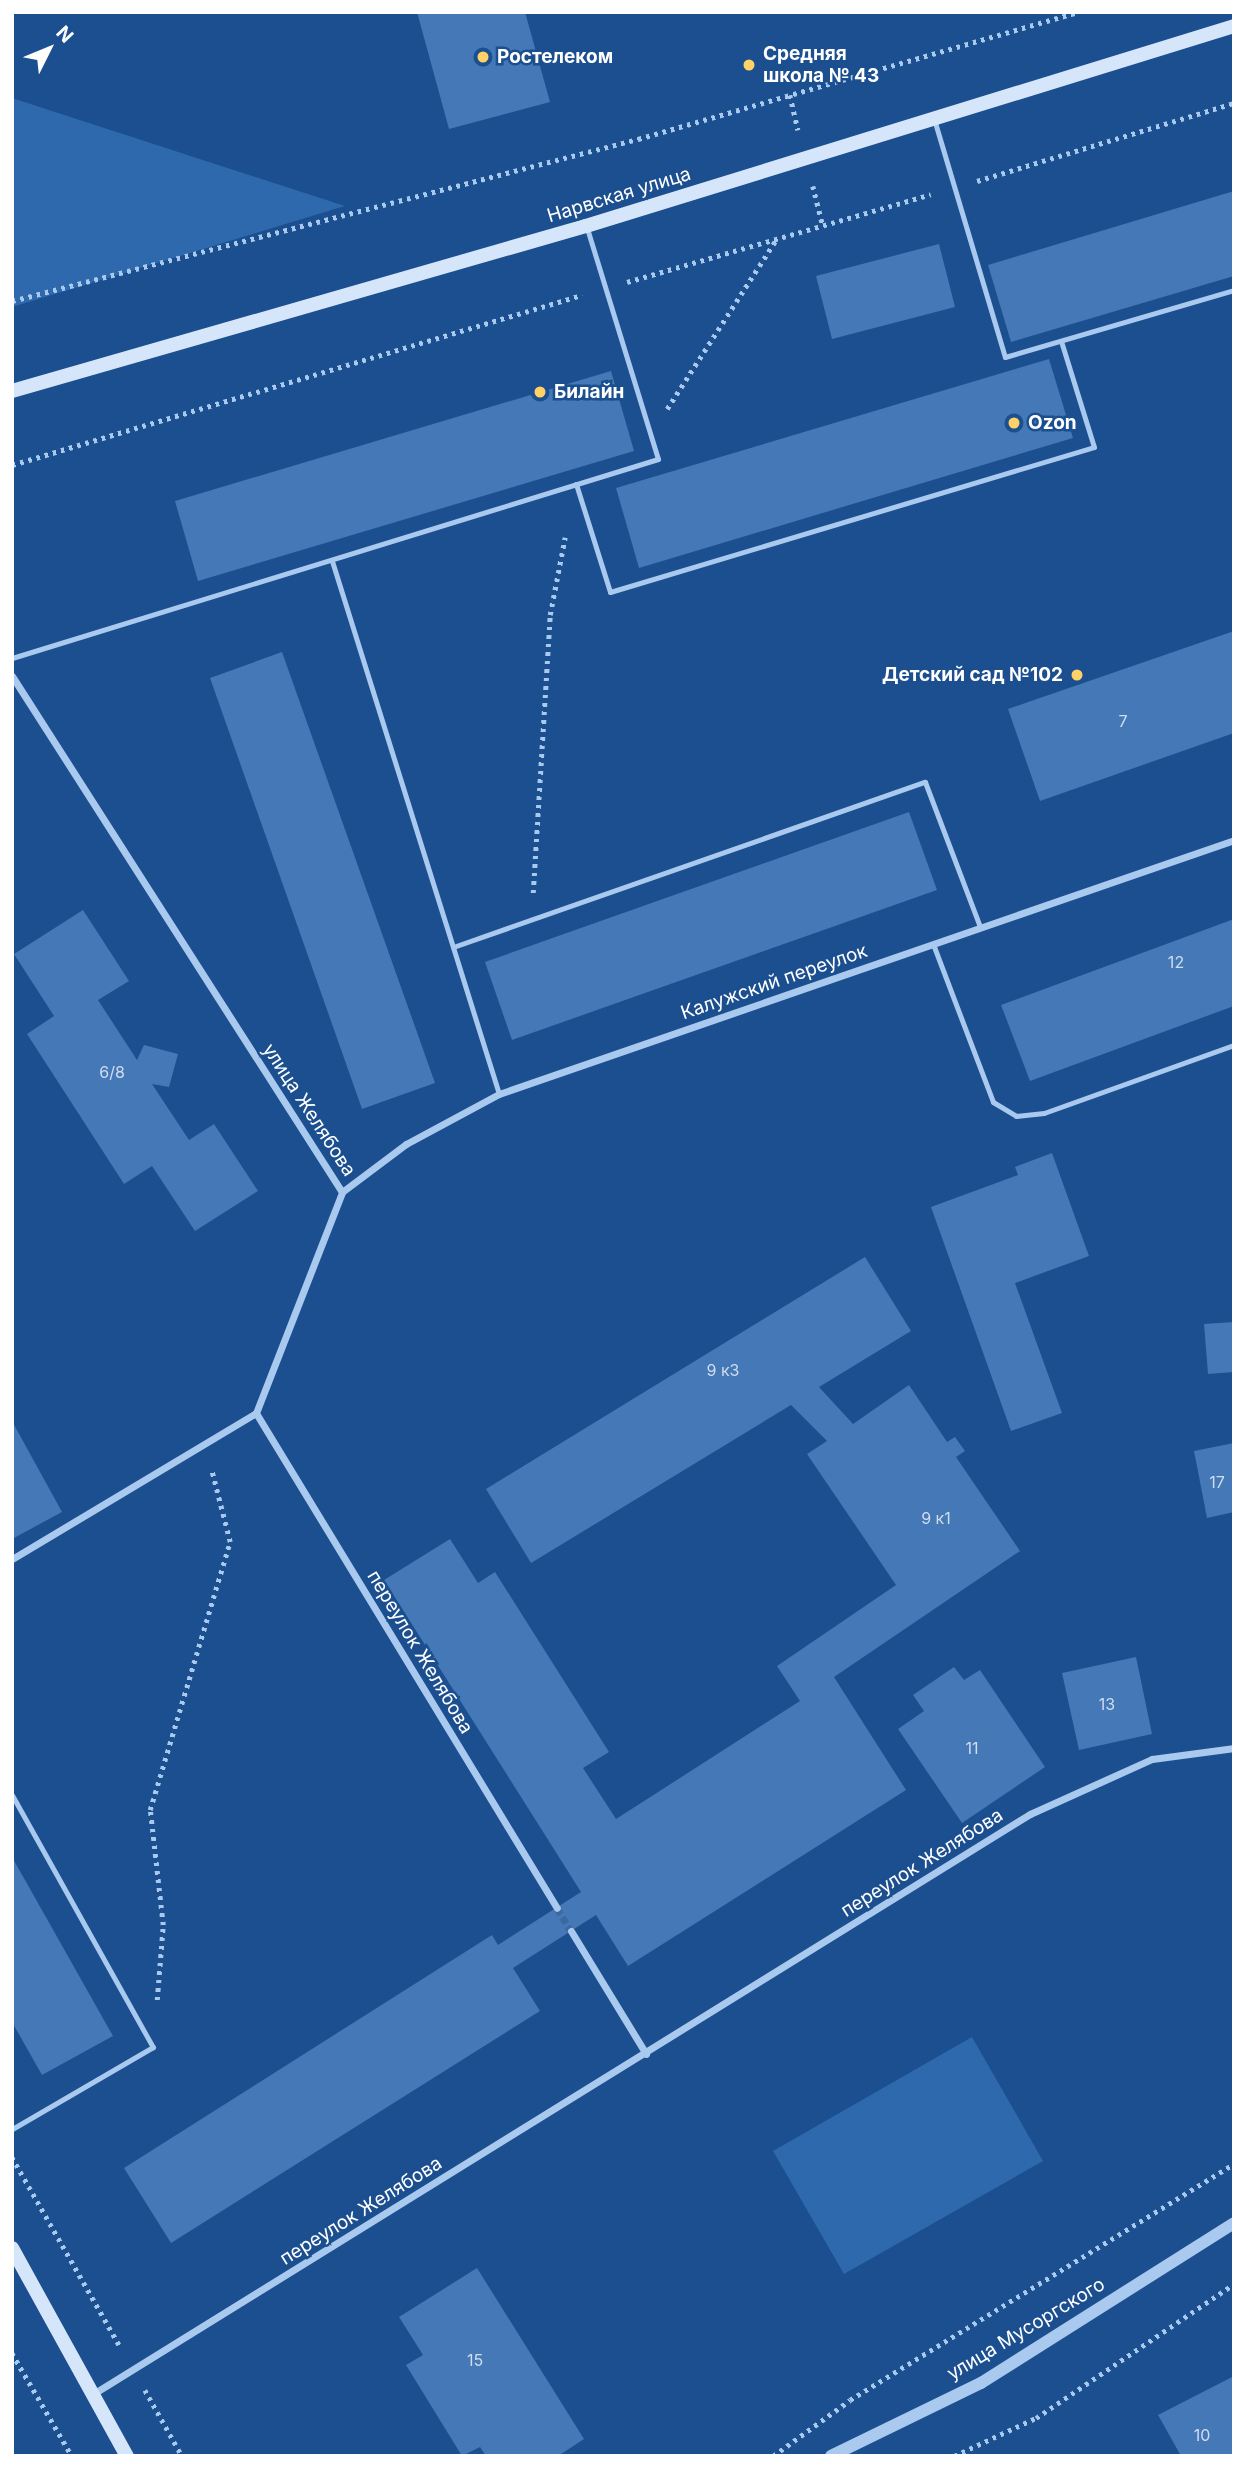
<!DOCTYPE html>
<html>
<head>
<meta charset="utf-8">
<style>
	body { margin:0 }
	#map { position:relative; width:1246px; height:2468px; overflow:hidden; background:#1b4f8f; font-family:Inter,sans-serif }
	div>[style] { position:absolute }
	.green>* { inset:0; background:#2e69ad }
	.building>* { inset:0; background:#4478b7 }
	.minor-tunnel>* { height:7px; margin-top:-3.5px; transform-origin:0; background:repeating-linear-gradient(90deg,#3d69a0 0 7px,transparent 0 10.5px) }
	.path>* { height:4.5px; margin-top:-2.25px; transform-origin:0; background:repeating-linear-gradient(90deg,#a9c9ee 0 3.5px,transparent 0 8.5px) }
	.service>* { height:5px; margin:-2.5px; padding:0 2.5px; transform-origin:2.5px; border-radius:2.5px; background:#a9c9ee }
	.minor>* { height:7px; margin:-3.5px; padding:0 3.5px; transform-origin:3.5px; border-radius:3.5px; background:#a9c9ee }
	.tertiary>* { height:12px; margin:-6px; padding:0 6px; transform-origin:6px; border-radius:6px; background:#a9c9ee }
	.secondary>* { height:14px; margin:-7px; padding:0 7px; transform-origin:7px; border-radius:7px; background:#d6e6fa }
	.dots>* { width:19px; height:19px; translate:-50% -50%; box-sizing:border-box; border:4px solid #1b4f8f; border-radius:50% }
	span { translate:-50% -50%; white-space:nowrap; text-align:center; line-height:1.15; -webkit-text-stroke:5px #1b4f8f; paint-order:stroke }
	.number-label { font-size:16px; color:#d0dded }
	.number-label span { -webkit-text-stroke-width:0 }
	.poi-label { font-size:19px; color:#fff; font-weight:700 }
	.left { translate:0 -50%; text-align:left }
	.right { translate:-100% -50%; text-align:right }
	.street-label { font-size:19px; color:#fff }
	.frame { position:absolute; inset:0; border:14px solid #fff; pointer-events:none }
	.north { position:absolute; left:14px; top:14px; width:70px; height:70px; -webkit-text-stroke:5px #1b4f8f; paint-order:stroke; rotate:47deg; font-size:19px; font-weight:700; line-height:28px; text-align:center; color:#fff }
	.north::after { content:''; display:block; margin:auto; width:24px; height:32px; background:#fff; clip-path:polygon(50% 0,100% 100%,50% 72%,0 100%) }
</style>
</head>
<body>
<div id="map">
	<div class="green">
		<i style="clip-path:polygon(12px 98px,345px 206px,12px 307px)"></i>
		<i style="clip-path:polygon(972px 2037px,1043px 2161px,844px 2274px,773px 2151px)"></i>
	</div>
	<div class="building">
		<i style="clip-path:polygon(417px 12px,525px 12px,550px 102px,449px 129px)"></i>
		<i style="clip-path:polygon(1234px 191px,1234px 276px,1011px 342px,988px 265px)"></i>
		<i style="clip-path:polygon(939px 244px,955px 307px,832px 339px,816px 276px)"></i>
		<i style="clip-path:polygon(1049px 359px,1073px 438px,639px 568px,616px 488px)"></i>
		<i style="clip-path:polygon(611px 371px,634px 451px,198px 581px,175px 501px)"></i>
		<i style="clip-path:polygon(1234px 631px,1234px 733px,1040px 801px,1008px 709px)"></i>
		<i style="clip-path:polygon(282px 652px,435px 1083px,362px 1109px,210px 678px)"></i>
		<i style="clip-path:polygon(909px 812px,937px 890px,512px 1040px,485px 962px)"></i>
		<i style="clip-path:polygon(83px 910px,129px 981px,98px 1000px,137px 1060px,144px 1045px,178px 1054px,169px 1087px,152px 1084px,189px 1140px,214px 1124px,258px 1191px,195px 1231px,152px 1166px,124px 1184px,27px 1034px,54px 1016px,14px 954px)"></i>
		<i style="clip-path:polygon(1234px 919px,1234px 1006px,1030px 1081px,1001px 1005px)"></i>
		<i style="clip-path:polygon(1052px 1153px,1089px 1256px,1015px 1283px,1062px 1413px,1011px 1431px,931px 1207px,1018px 1175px,1015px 1167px)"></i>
		<i style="clip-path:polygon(865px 1257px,911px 1331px,819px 1387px,853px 1424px,909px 1385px,947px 1442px,955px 1437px,965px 1451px,956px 1457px,1020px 1551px,834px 1677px,906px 1790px,628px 1966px,596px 1915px,513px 1968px,540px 2011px,171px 2243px,124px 2168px,492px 1935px,498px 1945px,581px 1892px,384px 1580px,450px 1539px,478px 1583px,495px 1572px,609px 1752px,583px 1768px,616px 1819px,800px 1701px,777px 1666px,896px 1585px,807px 1454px,827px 1441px,791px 1405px,531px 1563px,486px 1489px)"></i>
		<i style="clip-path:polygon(1234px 1322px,1234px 1372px,1208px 1374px,1204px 1324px)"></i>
		<i style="clip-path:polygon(12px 1421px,62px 1512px,14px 1538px,12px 1536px)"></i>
		<i style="clip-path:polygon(1234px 1443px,1234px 1512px,1207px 1518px,1194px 1451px)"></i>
		<i style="clip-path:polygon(1136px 1657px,1152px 1734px,1079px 1750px,1062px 1673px)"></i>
		<i style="clip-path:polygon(954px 1667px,964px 1680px,980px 1670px,1045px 1767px,962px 1823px,898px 1729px,924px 1711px,913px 1695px)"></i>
		<i style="clip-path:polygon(12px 1857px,113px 2036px,42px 2075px,12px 2022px)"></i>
		<i style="clip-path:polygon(477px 2268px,584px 2439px,558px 2456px,486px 2456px,480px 2447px,462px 2456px,406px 2365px,423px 2355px,399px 2317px)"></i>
		<i style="clip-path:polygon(1234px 2376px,1234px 2456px,1181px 2456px,1158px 2415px)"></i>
	</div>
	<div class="minor-tunnel">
		<i style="left:557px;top:1908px;width:27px;rotate:59deg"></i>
	</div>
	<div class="path">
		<i style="left:790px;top:95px;width:36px;rotate:77deg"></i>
		<i style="left:977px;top:181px;width:269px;rotate:-16.9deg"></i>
		<i style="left:813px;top:186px;width:41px;rotate:76deg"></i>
		<i style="left:627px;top:282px;width:316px;rotate:-16.1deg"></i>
		<i style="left:12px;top:301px;width:647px;rotate:-14.51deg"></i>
		<i style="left:638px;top:139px;width:457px;rotate:-16.1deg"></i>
		<i style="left:667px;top:409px;width:201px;rotate:-57.2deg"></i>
		<i style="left:12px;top:465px;width:595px;rotate:-16.61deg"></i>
		<i style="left:533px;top:893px;width:279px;rotate:-86.5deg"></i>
		<i style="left:550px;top:615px;width:79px;rotate:-79.1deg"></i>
		<i style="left:157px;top:2000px;width:75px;rotate:-85.4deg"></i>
		<i style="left:163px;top:1925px;width:116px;rotate:-96.4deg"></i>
		<i style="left:150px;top:1810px;width:280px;rotate:-73.4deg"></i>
		<i style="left:230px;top:1542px;width:76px;rotate:-104.4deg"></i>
		<i style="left:12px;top:2157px;width:220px;rotate:60.3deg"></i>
		<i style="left:12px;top:2353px;width:119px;rotate:59.8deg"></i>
		<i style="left:145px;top:2390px;width:76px;rotate:60.7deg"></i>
		<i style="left:773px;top:2456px;width:95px;rotate:-36deg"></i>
		<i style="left:850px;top:2400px;width:451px;rotate:-31.6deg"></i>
		<i style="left:954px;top:2456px;width:90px;rotate:-24.9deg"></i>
		<i style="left:1036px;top:2418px;width:239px;rotate:-34.1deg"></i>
	</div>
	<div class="service">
		<i style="left:934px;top:119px;width:248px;rotate:73.4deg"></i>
		<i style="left:1005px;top:357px;width:239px;rotate:-16.3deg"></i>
		<i style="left:576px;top:484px;width:113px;rotate:72.5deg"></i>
		<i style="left:610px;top:592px;width:505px;rotate:-16.68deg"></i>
		<i style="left:1094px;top:447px;width:111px;rotate:-107.3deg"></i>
		<i style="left:332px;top:561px;width:559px;rotate:72.6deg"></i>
		<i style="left:12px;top:658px;width:676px;rotate:-17.12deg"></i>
		<i style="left:658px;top:459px;width:242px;rotate:-107.1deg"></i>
		<i style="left:933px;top:944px;width:169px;rotate:69.2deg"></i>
		<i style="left:993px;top:1102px;width:27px;rotate:31deg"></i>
		<i style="left:1016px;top:1116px;width:28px;rotate:-6deg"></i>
		<i style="left:1044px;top:1113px;width:202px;rotate:-19.7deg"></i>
		<i style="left:456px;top:946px;width:497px;rotate:-19.3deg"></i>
		<i style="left:925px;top:782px;width:155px;rotate:69.2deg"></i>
		<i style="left:12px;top:1795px;width:289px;rotate:60.8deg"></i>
		<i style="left:153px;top:2047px;width:163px;rotate:149.8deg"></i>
	</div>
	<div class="minor">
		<i style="left:12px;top:676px;width:612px;rotate:57.4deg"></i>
		<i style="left:342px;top:1192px;width:80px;rotate:-36.9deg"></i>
		<i style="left:406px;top:1144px;width:106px;rotate:-28.3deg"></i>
		<i style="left:499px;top:1094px;width:778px;rotate:-19.06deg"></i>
		<i style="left:256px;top:1413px;width:579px;rotate:58.7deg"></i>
		<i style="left:12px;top:1559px;width:284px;rotate:-30.9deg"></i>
		<i style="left:256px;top:1413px;width:237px;rotate:-68.7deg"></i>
		<i style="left:571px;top:1931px;width:144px;rotate:58.6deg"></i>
		<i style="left:93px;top:2394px;width:1102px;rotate:-31.76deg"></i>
		<i style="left:1030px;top:1814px;width:134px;rotate:-24.3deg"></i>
		<i style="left:1152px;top:1759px;width:83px;rotate:-7.6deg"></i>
	</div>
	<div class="tertiary">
		<i style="left:831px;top:2456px;width:167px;rotate:-26deg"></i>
		<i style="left:981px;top:2383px;width:299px;rotate:-32.3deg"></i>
	</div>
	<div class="secondary">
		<i style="left:12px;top:391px;width:597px;rotate:-16.04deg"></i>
		<i style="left:586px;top:226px;width:678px;rotate:-17.15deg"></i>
		<i style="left:12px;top:2248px;width:238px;rotate:61.1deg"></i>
	</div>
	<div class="dots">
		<i style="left:483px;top:57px;background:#ffd166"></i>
		<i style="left:749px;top:65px;background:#ffd166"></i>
		<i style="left:540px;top:392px;background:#ffd166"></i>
		<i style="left:1014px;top:423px;background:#ffd166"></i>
		<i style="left:1077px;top:675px;background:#ffd166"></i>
	</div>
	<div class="number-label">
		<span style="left:1123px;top:721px">7</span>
		<span style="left:1176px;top:962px">12</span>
		<span style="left:112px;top:1072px">6/8</span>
		<span style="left:723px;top:1370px">9 к3</span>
		<span style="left:1217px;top:1482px">17</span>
		<span style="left:936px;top:1518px">9 к1</span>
		<span style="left:1107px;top:1704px">13</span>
		<span style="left:972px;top:1748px">11</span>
		<span style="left:475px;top:2360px">15</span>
		<span style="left:1202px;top:2435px">10</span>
	</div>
	<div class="poi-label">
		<span class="left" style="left:763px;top:65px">Средняя<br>школа № 43</span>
		<span class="left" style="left:497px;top:57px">Ростелеком</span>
		<span class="left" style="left:554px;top:392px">Билайн</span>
		<span class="left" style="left:1028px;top:423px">Ozon</span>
		<span class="right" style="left:1063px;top:675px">Детский сад №102</span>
	</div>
	<div class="street-label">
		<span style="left:619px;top:195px;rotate:-17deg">Нарвская улица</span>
		<span style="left:774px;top:982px;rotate:-19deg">Калужский переулок</span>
		<span style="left:309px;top:1110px;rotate:57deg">улица Желябова</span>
		<span style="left:420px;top:1652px;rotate:59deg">переулок Желябова</span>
		<span style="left:922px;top:1863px;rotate:-32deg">переулок Желябова</span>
		<span style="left:361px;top:2211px;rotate:-32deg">переулок Желябова</span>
		<span style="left:1026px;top:2329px;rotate:-31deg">улица Мусоргского</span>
	</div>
	<div class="frame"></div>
	<div class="north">N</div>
</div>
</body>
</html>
